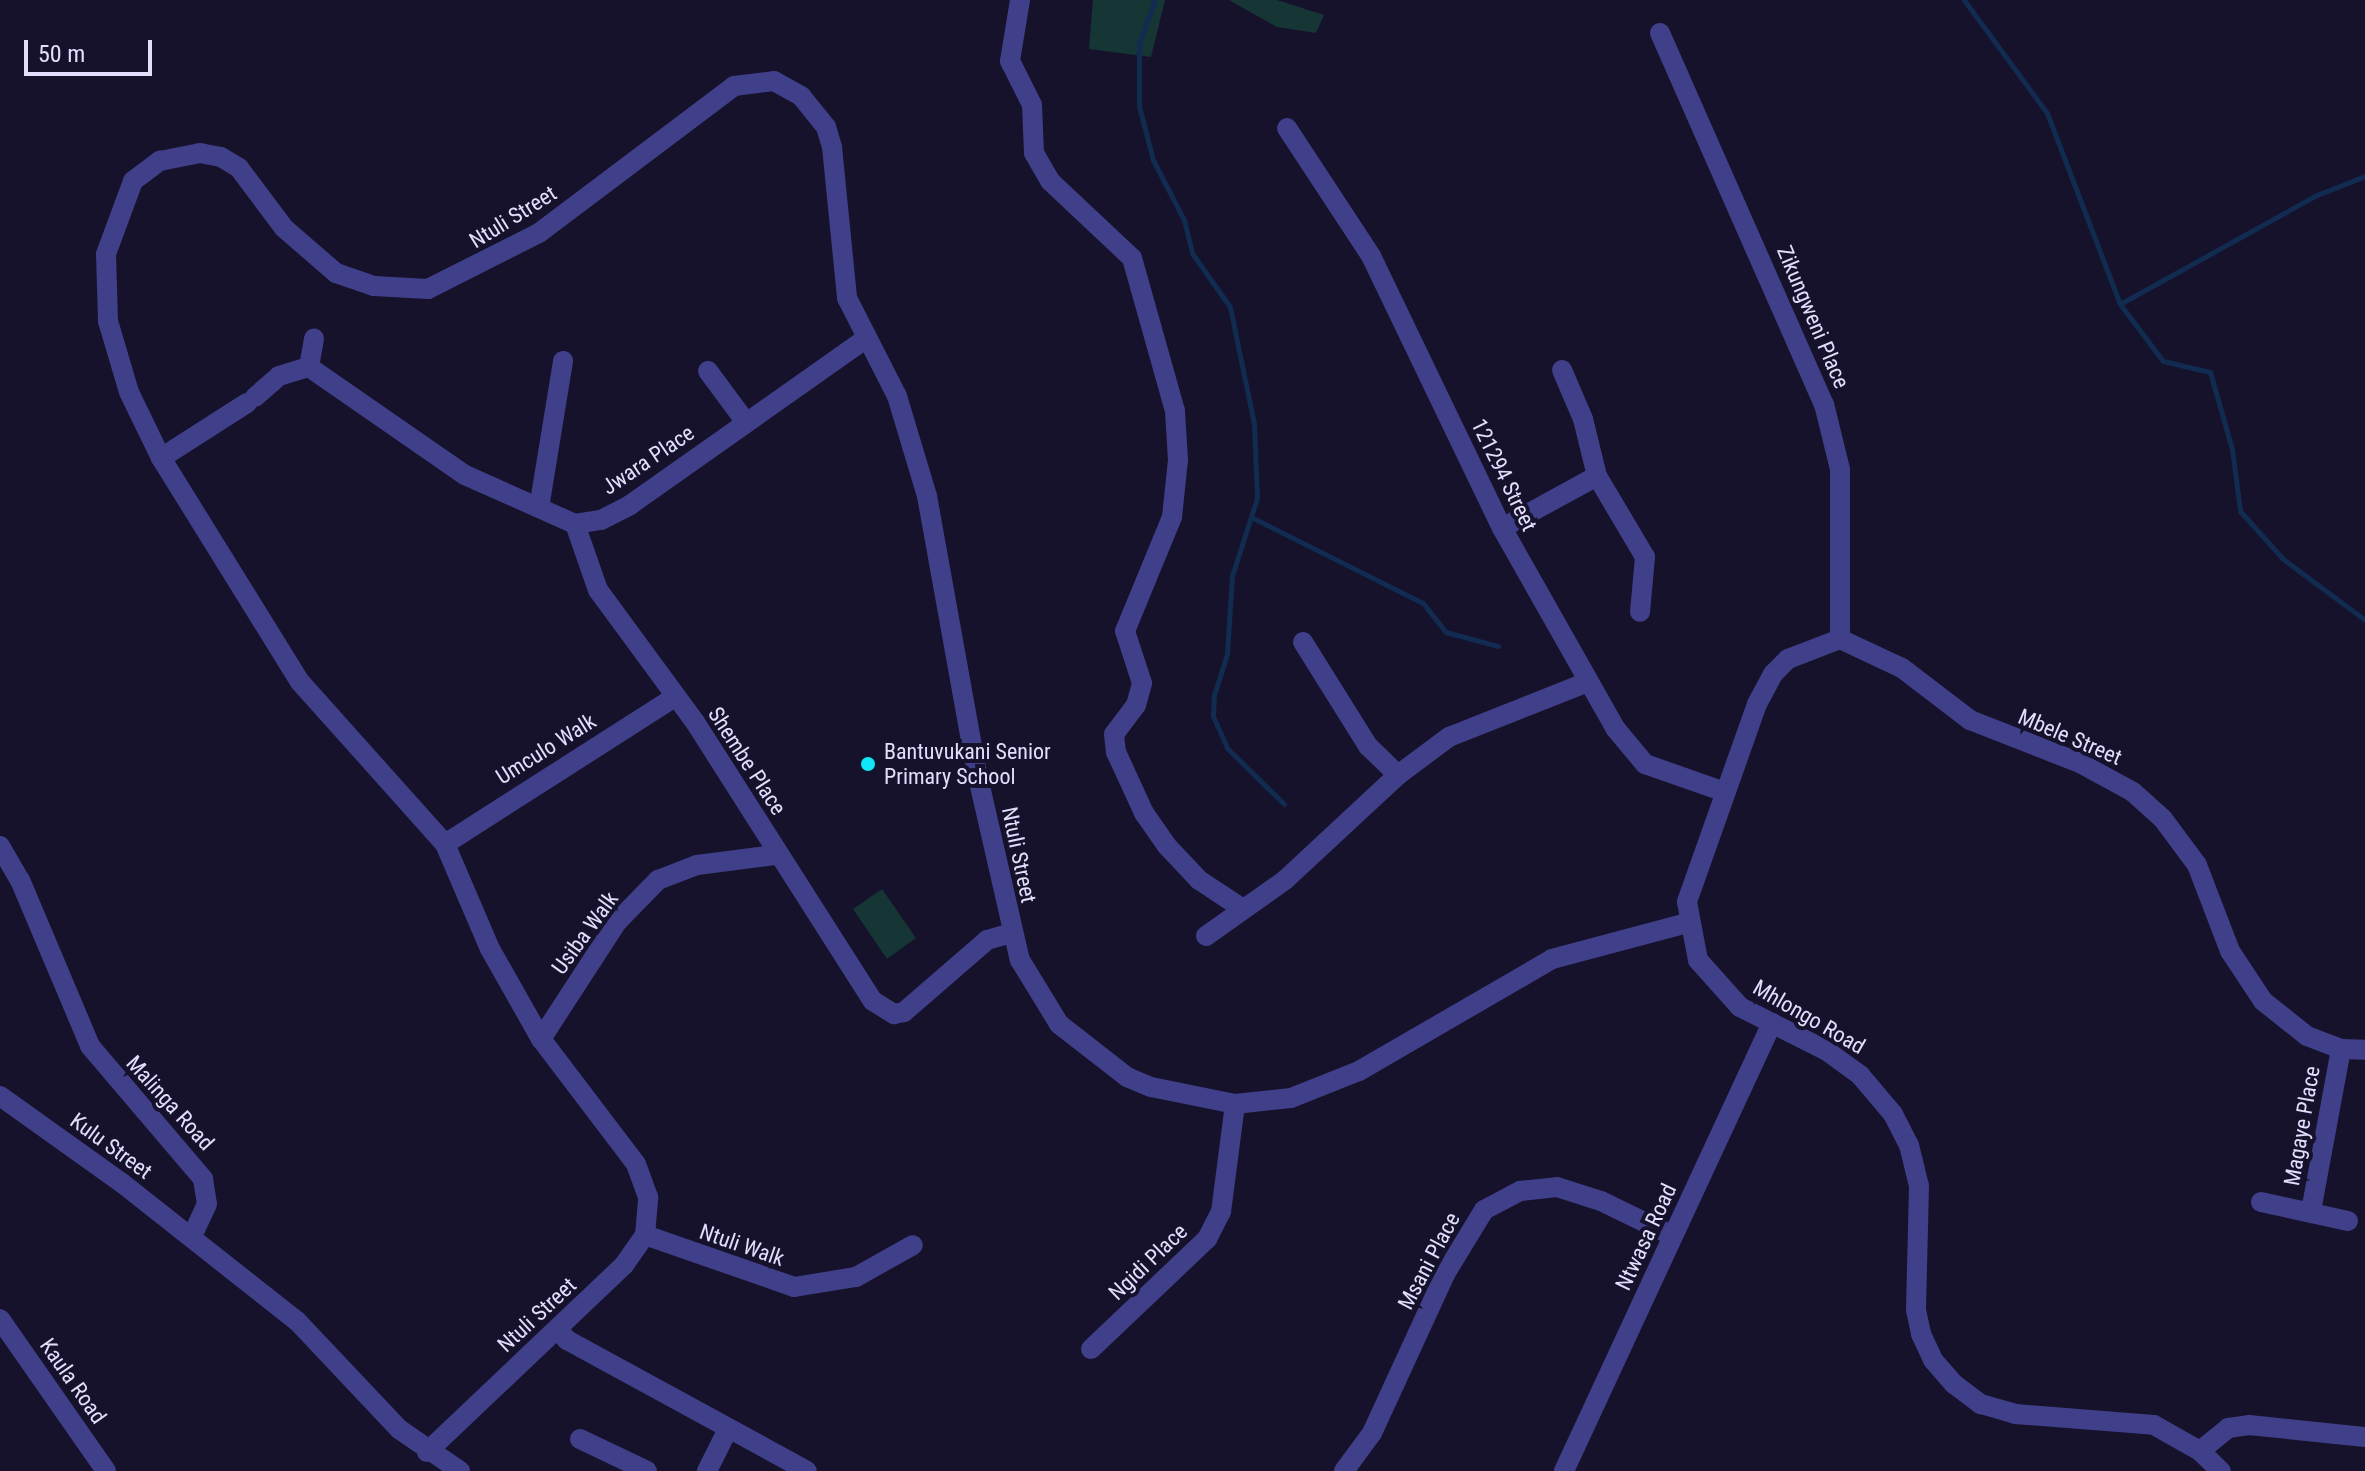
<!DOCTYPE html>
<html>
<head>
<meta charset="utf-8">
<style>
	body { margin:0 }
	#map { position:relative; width:2365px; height:1471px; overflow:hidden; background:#16122c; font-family:"Roboto Condensed",sans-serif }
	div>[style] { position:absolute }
	.green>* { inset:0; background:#153634 }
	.stream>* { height:5px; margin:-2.5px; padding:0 2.5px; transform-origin:2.5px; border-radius:2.5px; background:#112b51 }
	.minor>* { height:20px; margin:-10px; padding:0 10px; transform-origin:10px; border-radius:10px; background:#403f89 }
	.dots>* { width:22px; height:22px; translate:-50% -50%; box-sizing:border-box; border:4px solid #16122c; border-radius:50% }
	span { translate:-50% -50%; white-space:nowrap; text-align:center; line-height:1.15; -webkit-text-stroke:8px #16122c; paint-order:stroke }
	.street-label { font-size:22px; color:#e1defe }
	.poi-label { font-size:22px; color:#e1defe }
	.left { translate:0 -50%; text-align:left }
	.scale { position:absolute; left:24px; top:40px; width:128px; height:36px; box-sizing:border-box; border:4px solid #e1defe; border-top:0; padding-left:10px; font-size:24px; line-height:28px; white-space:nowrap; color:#e1defe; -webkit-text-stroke:6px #16122c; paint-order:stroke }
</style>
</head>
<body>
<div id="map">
	<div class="green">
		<i style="clip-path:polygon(1093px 0,1165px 0,1151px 57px,1089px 49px)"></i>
		<i style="clip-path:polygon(1229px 0,1277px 0,1324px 15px,1316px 33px,1277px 27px)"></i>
		<i style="clip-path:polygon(882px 889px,916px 938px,887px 959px,853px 909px)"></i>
	</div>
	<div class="stream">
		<i style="left:1155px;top:0;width:46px;rotate:110.4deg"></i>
		<i style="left:1139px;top:43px;width:63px;rotate:90deg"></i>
		<i style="left:1139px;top:106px;width:56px;rotate:75.5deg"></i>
		<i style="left:1153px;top:160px;width:68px;rotate:62.7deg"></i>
		<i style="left:1184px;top:220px;width:34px;rotate:76deg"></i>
		<i style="left:1192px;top:253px;width:66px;rotate:54.9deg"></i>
		<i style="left:1230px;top:307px;width:119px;rotate:78.4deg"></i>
		<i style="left:1254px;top:424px;width:74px;rotate:87.7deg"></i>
		<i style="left:1257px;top:498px;width:82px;rotate:107.8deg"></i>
		<i style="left:1232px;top:576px;width:78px;rotate:93.7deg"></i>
		<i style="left:1227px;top:654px;width:43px;rotate:107.6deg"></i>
		<i style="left:1214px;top:695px;width:21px;rotate:93deg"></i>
		<i style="left:1213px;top:716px;width:35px;rotate:66deg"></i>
		<i style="left:1227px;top:748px;width:80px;rotate:44.5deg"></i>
		<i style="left:1964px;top:0;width:140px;rotate:53.7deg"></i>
		<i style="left:2047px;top:113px;width:204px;rotate:69.1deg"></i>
		<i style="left:2120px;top:304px;width:71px;rotate:53deg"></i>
		<i style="left:2163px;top:361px;width:48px;rotate:13.2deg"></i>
		<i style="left:2210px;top:372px;width:80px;rotate:74.1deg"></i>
		<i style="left:2232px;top:449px;width:63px;rotate:82.6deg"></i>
		<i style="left:2240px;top:511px;width:64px;rotate:48.1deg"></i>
		<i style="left:2283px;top:559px;width:102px;rotate:36.6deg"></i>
		<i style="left:2120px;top:304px;width:225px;rotate:-29deg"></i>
		<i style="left:2317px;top:195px;width:52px;rotate:-21.6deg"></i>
		<i style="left:1251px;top:517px;width:192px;rotate:26.6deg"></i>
		<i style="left:1423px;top:603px;width:37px;rotate:52deg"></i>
		<i style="left:1446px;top:632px;width:54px;rotate:15.1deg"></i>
	</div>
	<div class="minor">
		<i style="left:1020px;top:0;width:62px;rotate:99.3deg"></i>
		<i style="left:1010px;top:61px;width:49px;rotate:63.4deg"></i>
		<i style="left:1032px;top:105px;width:48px;rotate:87.6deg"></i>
		<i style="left:1034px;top:153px;width:32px;rotate:60deg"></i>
		<i style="left:1050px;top:181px;width:112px;rotate:43.2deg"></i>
		<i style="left:1132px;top:258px;width:159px;rotate:74.3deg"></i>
		<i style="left:1175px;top:411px;width:49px;rotate:86.5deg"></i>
		<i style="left:1178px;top:460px;width:57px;rotate:96deg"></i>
		<i style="left:1172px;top:517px;width:123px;rotate:112.4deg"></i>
		<i style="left:1125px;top:631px;width:55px;rotate:71.9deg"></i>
		<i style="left:1142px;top:683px;width:23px;rotate:105deg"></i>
		<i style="left:1136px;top:705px;width:36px;rotate:127deg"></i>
		<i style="left:1114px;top:734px;width:18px;rotate:84deg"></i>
		<i style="left:1116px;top:752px;width:67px;rotate:65.3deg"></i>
		<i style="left:1144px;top:813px;width:40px;rotate:55.1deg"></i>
		<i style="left:1167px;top:846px;width:47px;rotate:46.7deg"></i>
		<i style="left:1199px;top:880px;width:53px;rotate:33.4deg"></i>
		<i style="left:1660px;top:33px;width:406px;rotate:66.2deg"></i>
		<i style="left:1824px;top:404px;width:67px;rotate:76.2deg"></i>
		<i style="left:1840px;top:469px;width:170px;rotate:90deg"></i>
		<i style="left:1287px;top:128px;width:153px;rotate:56.7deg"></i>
		<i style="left:1371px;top:256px;width:302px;rotate:64.3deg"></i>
		<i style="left:1502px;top:528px;width:230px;rotate:60.5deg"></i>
		<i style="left:1615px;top:728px;width:47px;rotate:50.2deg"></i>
		<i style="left:1645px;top:764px;width:85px;rotate:19.3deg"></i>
		<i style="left:309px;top:367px;width:190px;rotate:34.7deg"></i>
		<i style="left:465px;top:475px;width:120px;rotate:24deg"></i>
		<i style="left:575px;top:524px;width:26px;rotate:-9deg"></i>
		<i style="left:601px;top:520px;width:33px;rotate:-27deg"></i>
		<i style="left:630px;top:505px;width:286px;rotate:-35.2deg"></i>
		<i style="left:309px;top:367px;width:29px;rotate:-80deg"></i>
		<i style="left:1562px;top:370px;width:53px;rotate:66.8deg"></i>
		<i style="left:1583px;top:419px;width:59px;rotate:76.2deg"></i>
		<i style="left:1597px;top:476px;width:94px;rotate:59.3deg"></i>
		<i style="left:1645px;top:557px;width:55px;rotate:95.2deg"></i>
		<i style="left:708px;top:371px;width:62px;rotate:53.5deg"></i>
		<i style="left:255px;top:397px;width:32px;rotate:-41deg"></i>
		<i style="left:279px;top:376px;width:31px;rotate:-17deg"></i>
		<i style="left:161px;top:458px;width:102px;rotate:-32.6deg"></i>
		<i style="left:539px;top:508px;width:149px;rotate:-80.7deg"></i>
		<i style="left:575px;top:524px;width:70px;rotate:70.8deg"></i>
		<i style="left:598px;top:590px;width:164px;rotate:53.7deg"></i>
		<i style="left:695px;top:722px;width:331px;rotate:57.5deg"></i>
		<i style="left:873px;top:1001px;width:25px;rotate:32deg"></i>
		<i style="left:894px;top:1014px;width:10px;rotate:-11deg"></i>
		<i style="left:904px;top:1012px;width:110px;rotate:-40.9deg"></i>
		<i style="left:987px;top:940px;width:26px;rotate:-16deg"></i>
		<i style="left:1502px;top:528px;width:108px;rotate:-28.7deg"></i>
		<i style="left:1840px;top:639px;width:56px;rotate:159deg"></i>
		<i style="left:1788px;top:659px;width:21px;rotate:135deg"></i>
		<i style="left:1773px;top:674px;width:34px;rotate:118deg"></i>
		<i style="left:1757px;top:704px;width:210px;rotate:109.5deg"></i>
		<i style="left:1687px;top:902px;width:59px;rotate:79.3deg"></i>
		<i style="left:1698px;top:960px;width:63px;rotate:48.2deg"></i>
		<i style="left:1740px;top:1007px;width:97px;rotate:26.8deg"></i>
		<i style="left:1827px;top:1051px;width:41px;rotate:36deg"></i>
		<i style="left:1860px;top:1075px;width:51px;rotate:49.8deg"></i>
		<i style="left:1893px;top:1114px;width:35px;rotate:63deg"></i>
		<i style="left:1909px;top:1145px;width:42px;rotate:76.3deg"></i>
		<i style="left:1919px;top:1186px;width:124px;rotate:91.4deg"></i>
		<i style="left:1916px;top:1310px;width:25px;rotate:78deg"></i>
		<i style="left:1921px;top:1334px;width:29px;rotate:65deg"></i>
		<i style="left:1933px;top:1360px;width:32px;rotate:49deg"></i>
		<i style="left:1954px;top:1384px;width:34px;rotate:37deg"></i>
		<i style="left:1981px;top:1404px;width:35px;rotate:16deg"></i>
		<i style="left:2015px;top:1414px;width:139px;rotate:4.5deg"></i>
		<i style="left:2154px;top:1425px;width:53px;rotate:29.5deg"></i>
		<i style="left:2200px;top:1451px;width:29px;rotate:44deg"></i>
		<i style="left:1840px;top:639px;width:68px;rotate:25.1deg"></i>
		<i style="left:1902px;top:668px;width:86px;rotate:37.4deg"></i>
		<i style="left:1970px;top:720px;width:118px;rotate:21.4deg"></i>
		<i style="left:2080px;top:763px;width:60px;rotate:28.7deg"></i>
		<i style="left:2133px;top:792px;width:40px;rotate:42deg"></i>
		<i style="left:2163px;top:819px;width:57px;rotate:53.5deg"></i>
		<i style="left:2197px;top:865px;width:92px;rotate:69deg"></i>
		<i style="left:2230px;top:951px;width:60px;rotate:56.6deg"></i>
		<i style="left:2263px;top:1001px;width:56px;rotate:38.5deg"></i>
		<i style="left:2307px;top:1036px;width:36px;rotate:21deg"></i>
		<i style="left:2341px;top:1049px;width:24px;rotate:2deg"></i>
		<i style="left:1303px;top:642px;width:123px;rotate:58deg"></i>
		<i style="left:1368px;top:746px;width:42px;rotate:44deg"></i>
		<i style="left:445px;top:844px;width:273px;rotate:-32.6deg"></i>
		<i style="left:0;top:846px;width:39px;rotate:60deg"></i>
		<i style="left:20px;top:880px;width:180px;rotate:67.1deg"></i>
		<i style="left:90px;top:1046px;width:175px;rotate:49.6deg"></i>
		<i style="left:203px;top:1179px;width:25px;rotate:81deg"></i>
		<i style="left:207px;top:1204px;width:35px;rotate:115deg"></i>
		<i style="left:1206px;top:936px;width:97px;rotate:-35.3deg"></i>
		<i style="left:1285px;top:880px;width:154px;rotate:-42.9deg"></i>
		<i style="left:1398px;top:775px;width:64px;rotate:-36.7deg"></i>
		<i style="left:1449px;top:737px;width:149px;rotate:-21.6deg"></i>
		<i style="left:541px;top:1039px;width:140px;rotate:-57deg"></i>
		<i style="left:617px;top:922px;width:59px;rotate:-45.7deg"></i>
		<i style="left:658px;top:880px;width:42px;rotate:-21deg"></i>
		<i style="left:697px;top:865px;width:79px;rotate:-7.3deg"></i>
		<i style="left:0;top:1096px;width:150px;rotate:35.5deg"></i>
		<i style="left:122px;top:1183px;width:223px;rotate:38.3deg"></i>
		<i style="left:297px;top:1321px;width:149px;rotate:46.6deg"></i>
		<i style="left:399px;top:1429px;width:74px;rotate:34.5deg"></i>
		<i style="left:2261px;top:1202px;width:89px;rotate:12.3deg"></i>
		<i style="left:2311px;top:1211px;width:165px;rotate:-79.5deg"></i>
		<i style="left:645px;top:1235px;width:158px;rotate:19.2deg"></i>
		<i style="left:794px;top:1287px;width:63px;rotate:-9.2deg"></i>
		<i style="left:856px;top:1277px;width:65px;rotate:-29.3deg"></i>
		<i style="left:0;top:1319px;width:185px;rotate:55.1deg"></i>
		<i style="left:558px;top:1329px;width:14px;rotate:51deg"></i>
		<i style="left:567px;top:1340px;width:273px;rotate:28.6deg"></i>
		<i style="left:1091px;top:1349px;width:160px;rotate:-43.5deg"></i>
		<i style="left:1207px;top:1239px;width:30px;rotate:-63deg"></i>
		<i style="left:1221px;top:1212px;width:109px;rotate:-82.6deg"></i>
		<i style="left:580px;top:1439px;width:74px;rotate:25.5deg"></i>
		<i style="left:2200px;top:1451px;width:36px;rotate:-39deg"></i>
		<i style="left:2228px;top:1428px;width:21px;rotate:-8deg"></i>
		<i style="left:2249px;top:1425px;width:117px;rotate:5.9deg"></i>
		<i style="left:427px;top:1452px;width:272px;rotate:-43.5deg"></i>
		<i style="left:624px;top:1265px;width:37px;rotate:-55deg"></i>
		<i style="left:645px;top:1235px;width:38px;rotate:-85deg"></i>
		<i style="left:648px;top:1197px;width:35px;rotate:-110deg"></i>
		<i style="left:636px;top:1164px;width:157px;rotate:-127.2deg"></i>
		<i style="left:541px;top:1039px;width:103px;rotate:-119.5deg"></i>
		<i style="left:490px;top:949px;width:114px;rotate:-113.2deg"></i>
		<i style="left:445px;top:844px;width:217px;rotate:-131.8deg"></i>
		<i style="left:300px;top:682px;width:264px;rotate:-121.8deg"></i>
		<i style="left:161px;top:458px;width:73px;rotate:-115.9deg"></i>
		<i style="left:129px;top:392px;width:74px;rotate:-106.5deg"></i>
		<i style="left:108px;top:321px;width:67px;rotate:-91.7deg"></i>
		<i style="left:106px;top:254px;width:78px;rotate:-69.7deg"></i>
		<i style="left:133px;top:181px;width:34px;rotate:-37deg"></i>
		<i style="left:160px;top:161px;width:41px;rotate:-11.3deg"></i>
		<i style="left:200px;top:153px;width:21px;rotate:11deg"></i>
		<i style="left:221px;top:157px;width:21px;rotate:31deg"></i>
		<i style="left:239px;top:168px;width:75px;rotate:53.1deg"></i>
		<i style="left:284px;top:228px;width:69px;rotate:40.9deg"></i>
		<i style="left:336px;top:273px;width:40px;rotate:18.9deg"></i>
		<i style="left:374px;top:286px;width:54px;rotate:3.2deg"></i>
		<i style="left:428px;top:289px;width:124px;rotate:-26.8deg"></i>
		<i style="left:539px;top:233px;width:244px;rotate:-37deg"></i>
		<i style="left:734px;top:86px;width:40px;rotate:-7.1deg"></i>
		<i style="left:774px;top:81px;width:31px;rotate:29deg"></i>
		<i style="left:801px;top:96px;width:40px;rotate:51deg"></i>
		<i style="left:826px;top:127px;width:21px;rotate:73deg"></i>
		<i style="left:832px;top:147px;width:152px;rotate:84.3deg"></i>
		<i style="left:847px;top:298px;width:110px;rotate:63deg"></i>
		<i style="left:897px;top:396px;width:104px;rotate:73.3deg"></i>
		<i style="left:927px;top:496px;width:281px;rotate:79.8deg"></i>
		<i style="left:977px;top:773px;width:192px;rotate:77.1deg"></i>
		<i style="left:1020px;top:960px;width:75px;rotate:58.6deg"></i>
		<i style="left:1059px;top:1024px;width:86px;rotate:37.9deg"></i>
		<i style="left:1127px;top:1077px;width:26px;rotate:23deg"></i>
		<i style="left:1151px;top:1087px;width:86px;rotate:11.4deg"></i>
		<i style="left:1235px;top:1104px;width:56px;rotate:-6.1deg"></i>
		<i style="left:1291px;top:1098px;width:73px;rotate:-21.7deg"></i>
		<i style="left:1359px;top:1071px;width:223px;rotate:-30.1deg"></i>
		<i style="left:1552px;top:959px;width:140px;rotate:-14.9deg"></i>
		<i style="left:707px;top:1471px;width:45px;rotate:-63.4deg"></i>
		<i style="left:1344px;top:1471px;width:47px;rotate:-53.6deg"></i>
		<i style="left:1372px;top:1433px;width:175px;rotate:-65.3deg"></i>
		<i style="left:1445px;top:1274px;width:75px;rotate:-58.6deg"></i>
		<i style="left:1484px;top:1210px;width:41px;rotate:-27.8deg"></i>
		<i style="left:1520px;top:1191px;width:37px;rotate:-6deg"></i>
		<i style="left:1557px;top:1187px;width:46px;rotate:17.7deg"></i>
		<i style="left:1601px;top:1201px;width:80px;rotate:25.9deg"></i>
		<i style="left:1564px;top:1471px;width:494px;rotate:-65.1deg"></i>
	</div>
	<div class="dots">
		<i style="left:868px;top:764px;background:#0fe7f9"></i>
	</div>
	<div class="street-label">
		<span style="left:513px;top:217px;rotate:-32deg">Ntuli Street</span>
		<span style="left:1813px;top:317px;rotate:67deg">Zikungweni Place</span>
		<span style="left:648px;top:460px;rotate:-34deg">Jwara Place</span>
		<span style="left:1504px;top:475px;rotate:64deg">121294 Street</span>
		<span style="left:2070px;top:737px;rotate:23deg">Mbele Street</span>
		<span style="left:546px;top:749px;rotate:-32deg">Umculo Walk</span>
		<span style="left:747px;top:761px;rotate:57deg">Shembe Place</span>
		<span style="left:1019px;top:855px;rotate:78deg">Ntuli Street</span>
		<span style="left:585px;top:933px;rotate:-54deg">Usiba Walk</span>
		<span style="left:1809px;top:1017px;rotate:30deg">Mhlongo Road</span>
		<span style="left:170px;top:1103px;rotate:48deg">Malinga Road</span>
		<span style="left:2302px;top:1126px;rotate:-80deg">Magaye Place</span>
		<span style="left:111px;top:1146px;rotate:36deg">Kulu Street</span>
		<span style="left:1646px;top:1237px;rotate:-65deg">Ntwasa Road</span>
		<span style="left:742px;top:1245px;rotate:19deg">Ntuli Walk</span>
		<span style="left:1429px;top:1261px;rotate:-62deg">Msani Place</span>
		<span style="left:1148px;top:1262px;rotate:-44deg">Ngidi Place</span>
		<span style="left:537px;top:1315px;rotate:-43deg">Ntuli Street</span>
		<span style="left:73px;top:1381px;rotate:55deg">Kaula Road</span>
	</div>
	<div class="poi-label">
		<span class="left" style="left:884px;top:764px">Bantuvukani Senior<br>Primary School</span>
	</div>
	<div class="scale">50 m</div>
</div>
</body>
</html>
